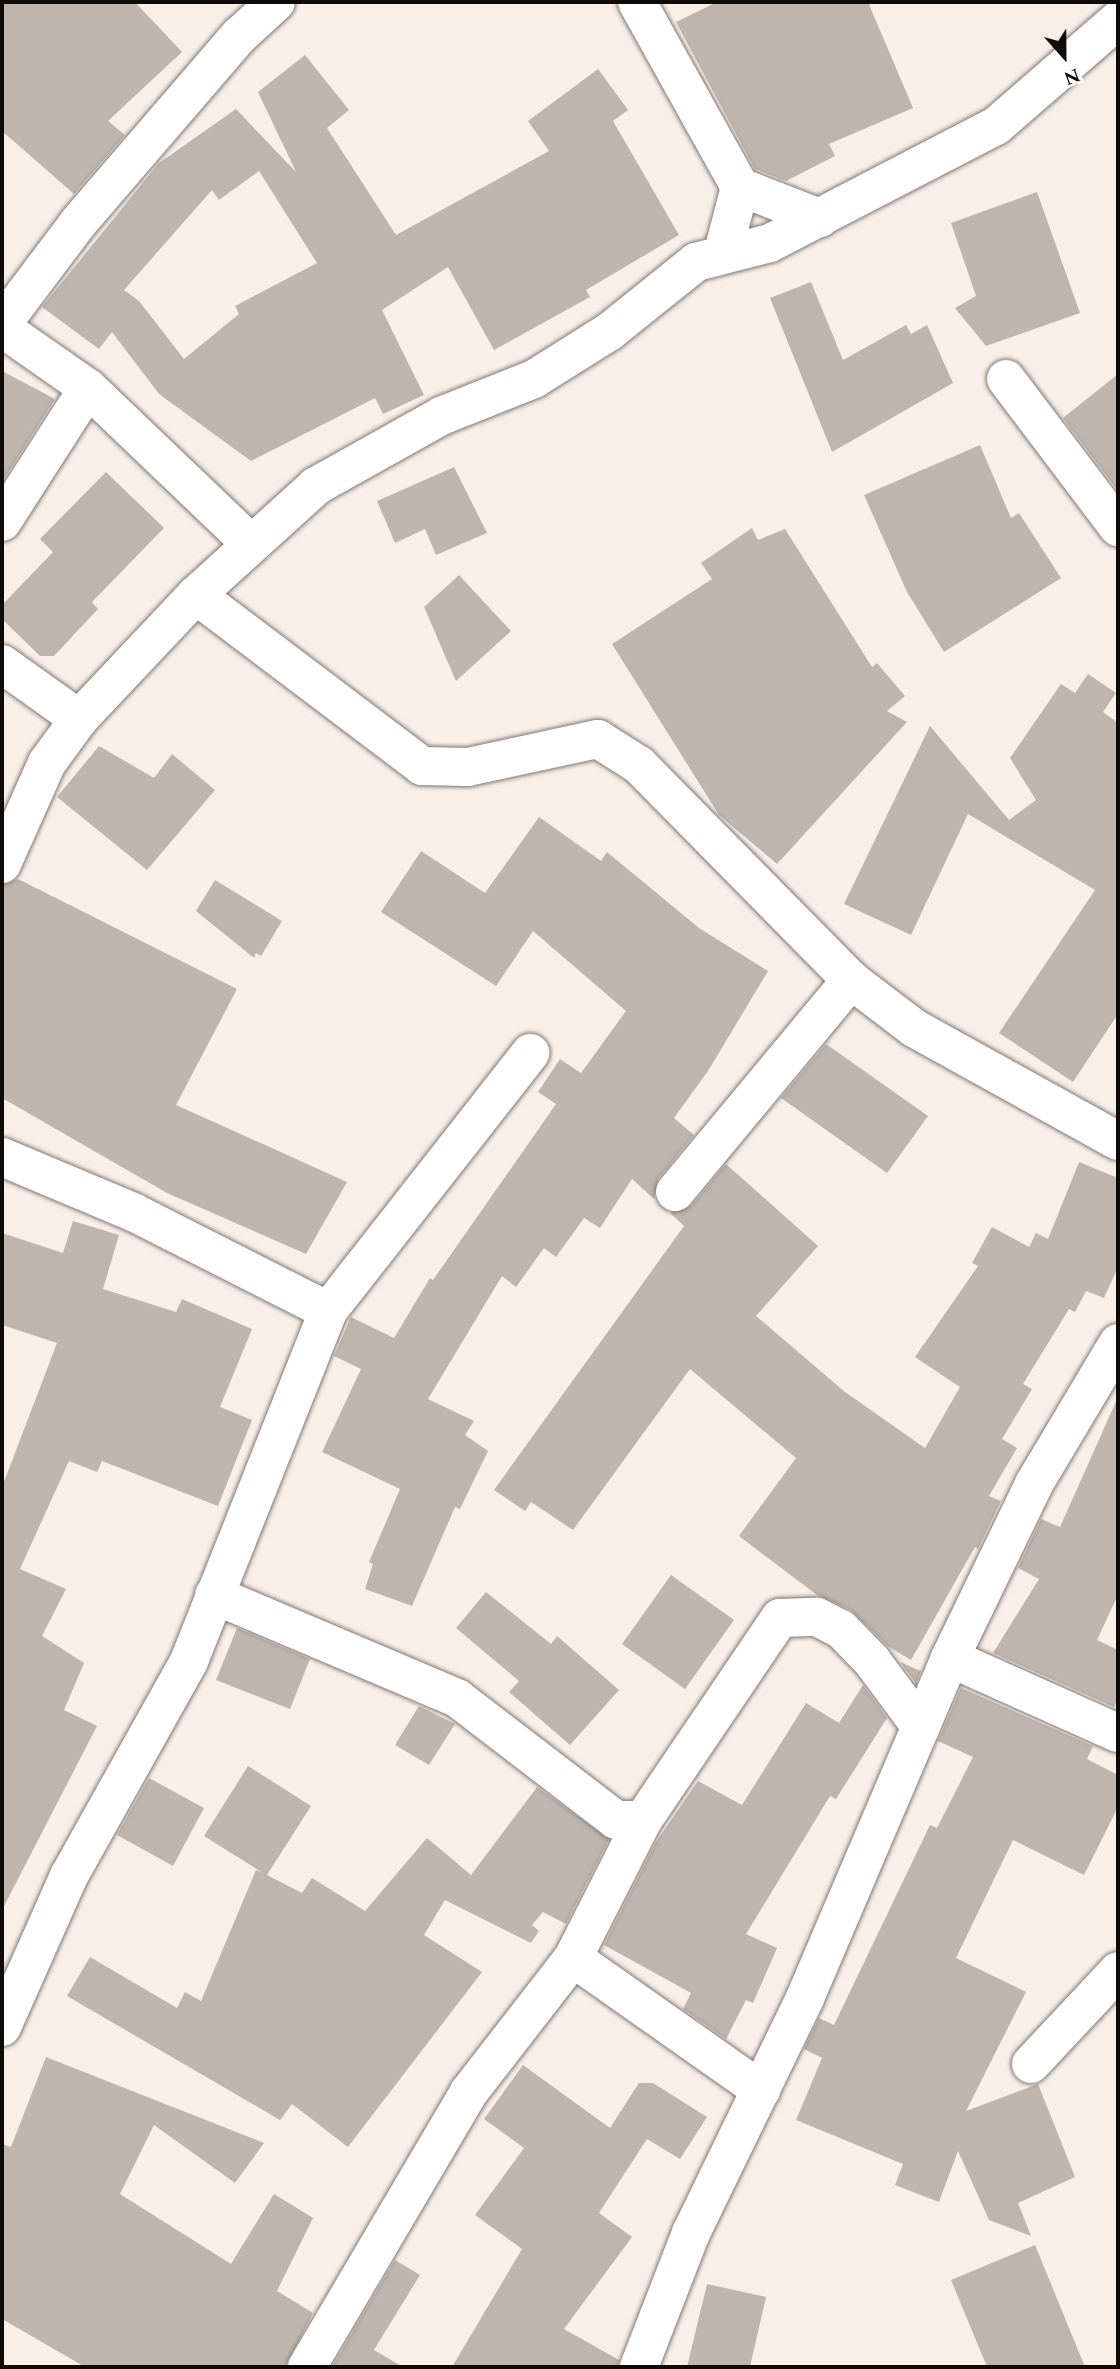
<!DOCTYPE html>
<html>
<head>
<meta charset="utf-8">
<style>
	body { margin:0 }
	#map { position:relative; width:1120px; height:2369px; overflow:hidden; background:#f9efe9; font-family:Spectral,serif }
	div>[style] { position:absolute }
	.building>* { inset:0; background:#bfb5af }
	.roads { filter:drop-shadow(0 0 2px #817873) drop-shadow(0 0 2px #817873) }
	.minor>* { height:38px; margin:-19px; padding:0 19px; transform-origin:19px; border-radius:19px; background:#fff }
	span { translate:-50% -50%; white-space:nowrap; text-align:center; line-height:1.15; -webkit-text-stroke:5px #fff; paint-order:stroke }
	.frame { position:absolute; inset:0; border:4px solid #0e0b09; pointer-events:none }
	.north { position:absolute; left:1029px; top:21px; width:70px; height:70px; -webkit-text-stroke:5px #fff; paint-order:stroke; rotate:159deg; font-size:19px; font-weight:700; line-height:28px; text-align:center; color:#0e0b09 }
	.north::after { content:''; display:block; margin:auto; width:24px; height:32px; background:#0e0b09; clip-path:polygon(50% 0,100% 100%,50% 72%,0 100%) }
</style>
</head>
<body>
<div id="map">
	<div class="building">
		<i style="clip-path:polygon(2px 2px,135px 2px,182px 52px,108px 121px,125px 135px,74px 194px,2px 131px)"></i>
		<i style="clip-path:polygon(717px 2px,868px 2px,913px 108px,829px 144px,835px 156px,786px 181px,755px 169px,676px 22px)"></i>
		<i style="clip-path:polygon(evenodd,305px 55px,349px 110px,327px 128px,396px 235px,549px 151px,528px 121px,598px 69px,628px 110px,613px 121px,679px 235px,586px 290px,590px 297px,494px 350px,448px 267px,382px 310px,424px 395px,383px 414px,375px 398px,251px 461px,159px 394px,112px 332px,99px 349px,42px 307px,159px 163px,236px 109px,296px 172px,258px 92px,305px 55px,259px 171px,317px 263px,235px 306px,239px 314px,184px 359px,139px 301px,124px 290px,212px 190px,219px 200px,259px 171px)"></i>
		<i style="clip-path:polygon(1037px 192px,1080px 313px,986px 346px,955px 308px,976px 296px,951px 223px)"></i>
		<i style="clip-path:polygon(811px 282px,843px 360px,906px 325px,911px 334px,927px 325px,953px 383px,832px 452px,770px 298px)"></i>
		<i style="clip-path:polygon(2px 371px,55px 399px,2px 482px)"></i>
		<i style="clip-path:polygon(1118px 374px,1118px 491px,1063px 418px)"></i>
		<i style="clip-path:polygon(980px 445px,1011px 518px,1019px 513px,1061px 578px,944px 652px,907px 592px,864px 495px)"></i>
		<i style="clip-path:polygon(454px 467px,487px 533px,436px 555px,425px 529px,395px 543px,377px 501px)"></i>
		<i style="clip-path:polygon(106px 472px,164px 528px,92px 602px,98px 609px,54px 656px,40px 656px,2px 619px,2px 605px,53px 552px,40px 539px)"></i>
		<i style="clip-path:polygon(752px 528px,758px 540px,785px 529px,872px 667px,877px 663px,905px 696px,887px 711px,907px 722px,777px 864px,719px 815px,612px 644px,712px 579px,701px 563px)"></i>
		<i style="clip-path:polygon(459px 575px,511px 631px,456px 681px,424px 607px)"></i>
		<i style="clip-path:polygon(1088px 674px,1116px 693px,1103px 712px,1118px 723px,1118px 1014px,1073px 1082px,999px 1033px,1095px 890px,968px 814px,911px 935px,844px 904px,930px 726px,1009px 820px,1036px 800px,1010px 758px,1061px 684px,1075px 693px)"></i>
		<i style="clip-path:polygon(99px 746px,154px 778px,172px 754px,215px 790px,147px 870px,57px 797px)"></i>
		<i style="clip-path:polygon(539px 817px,601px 861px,607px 852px,699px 928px,768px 971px,708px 1071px,674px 1118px,694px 1135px,658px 1179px,654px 1199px,632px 1179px,600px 1228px,584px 1218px,556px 1257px,544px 1248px,516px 1287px,502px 1276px,428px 1399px,474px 1421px,465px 1435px,488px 1451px,460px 1509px,455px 1507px,412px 1606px,365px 1589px,373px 1564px,369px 1562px,400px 1489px,322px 1452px,361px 1369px,334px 1356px,351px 1317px,394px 1338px,430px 1278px,433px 1280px,556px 1104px,538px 1092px,560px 1059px,581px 1073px,626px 1011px,533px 931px,496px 986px,381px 912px,421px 851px,485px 893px)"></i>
		<i style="clip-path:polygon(18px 879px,237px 989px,176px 1105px,347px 1182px,306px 1254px,167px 1193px,2px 1098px,2px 885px)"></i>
		<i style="clip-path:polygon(215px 880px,282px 921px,261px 956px,256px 953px,254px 958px,196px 911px)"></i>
		<i style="clip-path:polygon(826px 1044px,928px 1116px,887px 1173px,781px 1098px)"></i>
		<i style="clip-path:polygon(1079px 1162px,1118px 1178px,1118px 1267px,1104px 1298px,1086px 1291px,1075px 1312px,1069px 1309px,1023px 1384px,1032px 1389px,1002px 1439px,1017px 1448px,989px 1496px,1001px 1501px,978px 1549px,975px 1547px,911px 1660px,889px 1647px,851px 1610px,817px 1595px,739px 1536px,796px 1458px,690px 1369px,573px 1530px,531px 1502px,525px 1511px,494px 1490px,684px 1226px,670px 1213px,691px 1206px,726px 1164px,818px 1246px,756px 1316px,845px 1392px,925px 1448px,960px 1387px,915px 1357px,978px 1266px,972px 1263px,992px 1227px,1029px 1247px,1036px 1233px,1048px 1239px)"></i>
		<i style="clip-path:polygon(73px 1221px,119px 1235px,103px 1289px,176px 1312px,182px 1299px,252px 1329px,220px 1407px,252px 1420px,218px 1506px,102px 1461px,97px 1472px,69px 1461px,20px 1569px,66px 1589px,42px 1636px,84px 1663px,64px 1710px,97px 1726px,2px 1910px,2px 1487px,57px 1343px,2px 1325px,2px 1233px,63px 1253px)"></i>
		<i style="clip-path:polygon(1118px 1397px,1118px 1595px,1097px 1640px,1118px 1650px,1118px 1699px,1114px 1707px,993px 1653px,1039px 1579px,1018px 1568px,1041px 1519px,1060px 1527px)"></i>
		<i style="clip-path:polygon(671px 1575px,734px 1620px,685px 1689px,622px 1644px)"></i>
		<i style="clip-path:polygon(486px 1592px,551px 1644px,557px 1636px,619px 1690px,570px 1745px,509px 1692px,519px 1681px,456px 1628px)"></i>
		<i style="clip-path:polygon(237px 1628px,310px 1659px,290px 1709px,216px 1680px)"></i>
		<i style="clip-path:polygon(900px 1662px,921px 1671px,916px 1683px)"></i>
		<i style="clip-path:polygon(863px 1685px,887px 1718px,836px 1799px,830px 1796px,746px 1934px,777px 1948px,753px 2003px,746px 2000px,726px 2039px,683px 2009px,691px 1993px,604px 1945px,656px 1842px,698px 1781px,742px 1805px,806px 1703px,839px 1723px)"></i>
		<i style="clip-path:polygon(961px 1688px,1093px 1746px,1087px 1759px,1118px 1775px,1118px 1807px,1084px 1875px,1013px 1840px,956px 1958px,1026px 1992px,966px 2111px,1038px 2084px,1075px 2177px,1018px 2203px,1031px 2236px,989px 2220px,958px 2151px,939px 2202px,895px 2185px,903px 2164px,796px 2120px,822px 2058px,804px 2049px,819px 2018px,834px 2025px,930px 1825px,937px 1828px,973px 1757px,938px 1741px)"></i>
		<i style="clip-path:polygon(419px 1706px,455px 1724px,429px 1765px,395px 1745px)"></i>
		<i style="clip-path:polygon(248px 1766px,311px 1806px,267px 1875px,302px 1893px,312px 1878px,365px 1911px,427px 1838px,471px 1875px,537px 1787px,609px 1839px,566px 1924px,543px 1912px,532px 1925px,539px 1931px,531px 1943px,445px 1900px,424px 1935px,482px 1972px,348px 2147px,292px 2104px,280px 2120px,67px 1996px,90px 1957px,177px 2008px,185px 1992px,201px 2001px,256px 1870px,263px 1873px,204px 1836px)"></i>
		<i style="clip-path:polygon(149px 1778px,204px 1808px,173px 1866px,117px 1835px)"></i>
		<i style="clip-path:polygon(46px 2057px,264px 2143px,235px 2183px,154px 2125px,120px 2194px,231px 2264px,274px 2194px,313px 2218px,277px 2291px,313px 2313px,285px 2367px,85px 2367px,2px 2319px,2px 2144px,11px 2147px)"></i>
		<i style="clip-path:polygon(523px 2065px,610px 2128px,639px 2083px,653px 2083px,707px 2117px,680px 2159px,647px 2139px,599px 2213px,632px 2237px,564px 2329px,619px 2360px,618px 2367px,452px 2367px,522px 2249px,475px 2215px,524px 2148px,484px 2119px)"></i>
		<i style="clip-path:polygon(1035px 2245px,1085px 2367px,987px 2367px,951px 2280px)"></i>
		<i style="clip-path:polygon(395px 2260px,420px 2275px,374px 2350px,403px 2367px,332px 2367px)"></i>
		<i style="clip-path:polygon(707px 2284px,766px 2297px,750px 2367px,687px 2367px)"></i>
	</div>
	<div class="roads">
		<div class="minor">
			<i style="left:637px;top:2px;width:212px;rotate:60.9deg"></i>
			<i style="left:740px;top:187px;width:86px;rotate:21.2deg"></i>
			<i style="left:723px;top:252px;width:67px;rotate:-75.3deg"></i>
			<i style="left:2px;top:324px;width:126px;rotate:-53deg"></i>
			<i style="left:78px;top:223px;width:247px;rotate:-49.3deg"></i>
			<i style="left:239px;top:36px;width:50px;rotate:-42.6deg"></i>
			<i style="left:2px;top:328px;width:105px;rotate:34.9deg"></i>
			<i style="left:88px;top:388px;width:226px;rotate:43.7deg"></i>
			<i style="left:1006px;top:379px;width:186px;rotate:52.9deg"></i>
			<i style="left:2px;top:522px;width:159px;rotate:-57.3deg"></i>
			<i style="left:196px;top:595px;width:283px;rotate:37.1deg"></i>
			<i style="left:422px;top:766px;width:46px;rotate:1.2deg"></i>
			<i style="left:468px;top:767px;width:133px;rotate:-12.2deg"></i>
			<i style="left:598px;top:739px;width:49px;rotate:32.4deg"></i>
			<i style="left:639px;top:765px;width:302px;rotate:45.4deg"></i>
			<i style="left:851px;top:980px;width:79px;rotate:37.3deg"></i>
			<i style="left:914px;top:1028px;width:233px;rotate:29deg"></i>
			<i style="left:2px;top:664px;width:95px;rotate:35.5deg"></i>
			<i style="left:2px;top:864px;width:111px;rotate:-66deg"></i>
			<i style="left:47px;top:763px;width:54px;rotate:-54deg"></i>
			<i style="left:79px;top:719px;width:170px;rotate:-46.7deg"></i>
			<i style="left:196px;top:595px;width:162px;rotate:-42.2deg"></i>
			<i style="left:316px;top:486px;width:143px;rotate:-29.2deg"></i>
			<i style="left:441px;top:416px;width:100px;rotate:-21.7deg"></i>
			<i style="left:534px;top:379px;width:89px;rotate:-32.1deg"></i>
			<i style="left:609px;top:332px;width:112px;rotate:-38.8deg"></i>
			<i style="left:696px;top:262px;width:76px;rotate:-14.4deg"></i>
			<i style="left:770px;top:243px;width:254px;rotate:-27.4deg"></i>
			<i style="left:996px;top:126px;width:162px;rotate:-41deg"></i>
			<i style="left:2px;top:1157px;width:142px;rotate:22.8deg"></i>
			<i style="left:133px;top:1212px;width:219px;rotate:26.9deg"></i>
			<i style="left:675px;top:1192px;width:276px;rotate:-50.3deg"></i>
			<i style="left:214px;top:1595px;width:264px;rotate:23deg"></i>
			<i style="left:457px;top:1698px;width:200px;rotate:37.5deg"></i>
			<i style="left:616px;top:1820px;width:27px"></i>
			<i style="left:950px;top:1658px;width:184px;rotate:24.1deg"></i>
			<i style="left:573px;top:1958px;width:230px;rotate:35.1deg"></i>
			<i style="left:2px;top:2027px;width:165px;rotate:-66.1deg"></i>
			<i style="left:69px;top:1876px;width:246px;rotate:-60.8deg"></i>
			<i style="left:189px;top:1661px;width:377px;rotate:-68.3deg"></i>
			<i style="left:328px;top:1311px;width:328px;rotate:-51.9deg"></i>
			<i style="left:1031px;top:2064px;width:127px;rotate:-46.9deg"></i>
			<i style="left:307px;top:2367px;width:319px;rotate:-59.5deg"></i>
			<i style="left:469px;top:2092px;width:170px;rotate:-52.2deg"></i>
			<i style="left:573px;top:1958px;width:155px;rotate:-63.1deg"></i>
			<i style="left:643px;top:1820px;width:244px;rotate:-55.9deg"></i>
			<i style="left:780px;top:1618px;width:37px;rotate:-2deg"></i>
			<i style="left:817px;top:1617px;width:27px;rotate:27deg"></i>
			<i style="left:841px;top:1629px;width:45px;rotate:45.9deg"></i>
			<i style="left:872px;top:1661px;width:82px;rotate:53.4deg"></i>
			<i style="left:639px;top:2367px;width:144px;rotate:-68.8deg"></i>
			<i style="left:691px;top:2233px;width:261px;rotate:-64.1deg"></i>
			<i style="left:805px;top:1998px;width:370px;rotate:-66.9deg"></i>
			<i style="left:950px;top:1658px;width:193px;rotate:-64.2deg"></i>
			<i style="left:1034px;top:1484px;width:164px;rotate:-59.2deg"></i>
		</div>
	</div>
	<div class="frame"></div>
	<div class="north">N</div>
</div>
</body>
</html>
